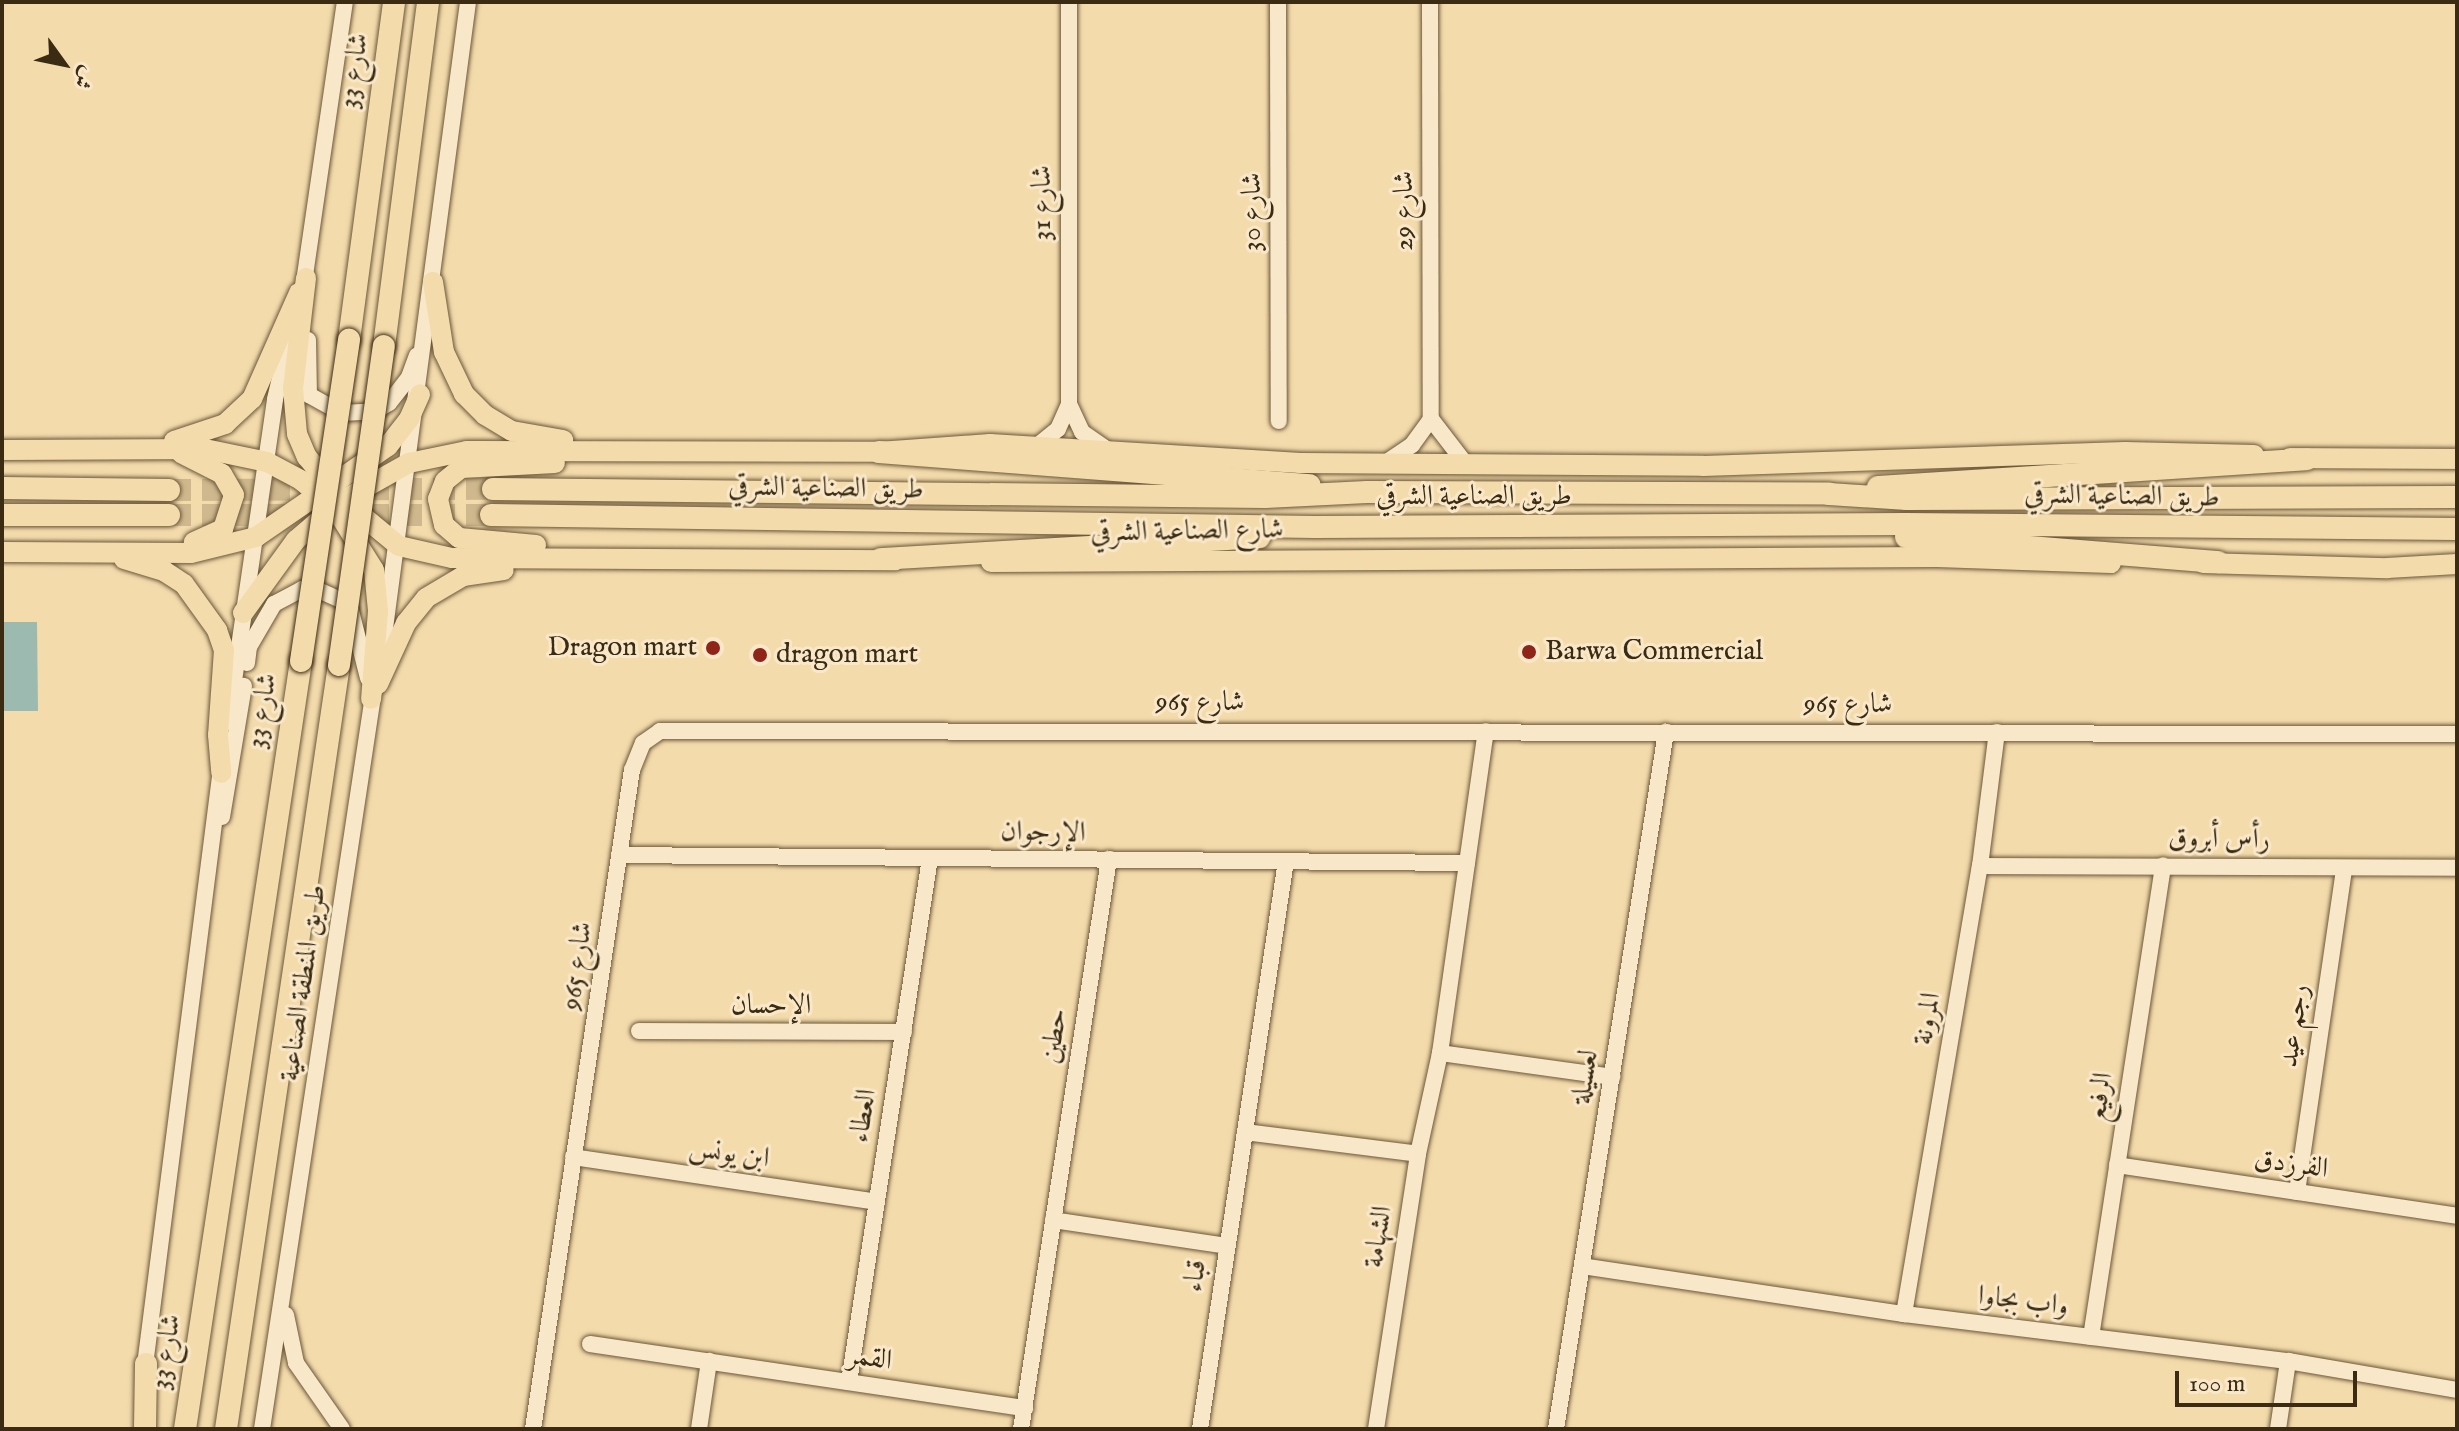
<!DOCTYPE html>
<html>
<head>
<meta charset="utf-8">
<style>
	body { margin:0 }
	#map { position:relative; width:2459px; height:1431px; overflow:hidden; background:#f4dbac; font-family:"IM FELL English",Amiri,serif }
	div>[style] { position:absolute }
	.water>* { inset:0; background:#9dbab0 }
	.highway-tunnel>* { height:22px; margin-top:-11px; transform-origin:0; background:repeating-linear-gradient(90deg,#cfb88d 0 22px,transparent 0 33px) }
	.roads { filter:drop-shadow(0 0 2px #6a5739) drop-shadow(0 0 2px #6a5739) }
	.minor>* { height:16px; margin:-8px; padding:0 8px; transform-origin:8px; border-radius:8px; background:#f8e8c9 }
	.major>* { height:20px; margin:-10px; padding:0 10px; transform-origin:10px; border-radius:10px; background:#f4dbac }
	.highway>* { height:22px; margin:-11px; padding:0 11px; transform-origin:11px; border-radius:11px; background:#f4dbac }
	.bridges { filter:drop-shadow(0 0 2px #3c2b13) drop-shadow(0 0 2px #3c2b13) }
	.highway-bridge>* { height:22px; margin:-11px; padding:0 11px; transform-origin:11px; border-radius:11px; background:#f4dbac }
	.dots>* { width:22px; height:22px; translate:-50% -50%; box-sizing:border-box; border:4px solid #f8e8c9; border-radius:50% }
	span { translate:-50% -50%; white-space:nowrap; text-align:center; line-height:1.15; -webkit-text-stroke:6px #f8e8c9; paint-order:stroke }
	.street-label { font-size:28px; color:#3c2b13 }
	.poi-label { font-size:28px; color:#3c2b13 }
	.right { translate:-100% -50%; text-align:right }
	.left { translate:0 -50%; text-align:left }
	.frame { position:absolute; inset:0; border:4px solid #3c2b13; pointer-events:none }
	.north { position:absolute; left:24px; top:24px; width:80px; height:80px; -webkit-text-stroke:6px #f8e8c9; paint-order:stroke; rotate:123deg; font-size:22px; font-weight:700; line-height:32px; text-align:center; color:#3c2b13 }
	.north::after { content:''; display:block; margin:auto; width:28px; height:36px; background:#3c2b13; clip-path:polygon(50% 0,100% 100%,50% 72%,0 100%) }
	.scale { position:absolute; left:2175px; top:1371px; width:182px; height:36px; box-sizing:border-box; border:4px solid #3c2b13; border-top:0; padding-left:10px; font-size:24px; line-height:28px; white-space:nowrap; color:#3c2b13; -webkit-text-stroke:6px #f8e8c9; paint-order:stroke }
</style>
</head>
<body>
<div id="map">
	<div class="water">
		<i style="clip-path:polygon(2px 622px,37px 622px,38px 711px,2px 711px)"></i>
	</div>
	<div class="highway-tunnel">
		<i style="left:169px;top:490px;width:324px;rotate:-0.2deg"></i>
		<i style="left:169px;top:515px;width:322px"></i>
	</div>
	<div class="roads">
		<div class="minor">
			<i style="left:1069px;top:2px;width:402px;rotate:90deg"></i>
			<i style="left:1069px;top:404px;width:31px;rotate:65deg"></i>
			<i style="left:1082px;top:432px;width:29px;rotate:35deg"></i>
			<i style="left:1278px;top:2px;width:419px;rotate:89.9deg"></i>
			<i style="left:1430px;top:2px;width:417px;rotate:89.9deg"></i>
			<i style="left:1431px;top:419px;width:56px;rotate:52.3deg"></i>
			<i style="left:303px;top:289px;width:290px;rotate:-81.7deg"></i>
			<i style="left:308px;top:340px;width:55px;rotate:89deg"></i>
			<i style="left:309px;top:395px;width:38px;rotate:29deg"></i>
			<i style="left:342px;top:413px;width:34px;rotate:-3deg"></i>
			<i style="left:376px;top:411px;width:15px;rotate:-32deg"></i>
			<i style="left:389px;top:403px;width:33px;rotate:-52deg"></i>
			<i style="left:409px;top:377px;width:23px;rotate:-70deg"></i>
			<i style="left:1037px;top:446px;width:27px;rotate:-39deg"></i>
			<i style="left:1058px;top:429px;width:27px;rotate:-66deg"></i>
			<i style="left:1384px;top:464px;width:34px;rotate:-34deg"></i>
			<i style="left:1412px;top:445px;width:32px;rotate:-54deg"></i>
			<i style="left:382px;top:651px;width:655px;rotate:-82.45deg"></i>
			<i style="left:247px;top:663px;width:16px;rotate:-83deg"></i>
			<i style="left:249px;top:647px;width:50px;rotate:-59.8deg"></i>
			<i style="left:274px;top:604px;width:32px;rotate:-28deg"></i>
			<i style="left:302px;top:589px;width:14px"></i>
			<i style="left:316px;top:589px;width:30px;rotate:24deg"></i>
			<i style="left:343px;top:601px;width:13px;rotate:51deg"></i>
			<i style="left:351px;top:611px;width:69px;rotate:75.8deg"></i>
			<i style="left:228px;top:722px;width:326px;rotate:-81.7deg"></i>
			<i style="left:275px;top:399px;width:74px;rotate:-76.7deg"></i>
			<i style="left:222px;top:817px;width:133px;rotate:-80.5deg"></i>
			<i style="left:619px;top:855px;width:848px;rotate:0.54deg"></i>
			<i style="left:1980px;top:866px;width:477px;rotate:0.2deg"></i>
			<i style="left:639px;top:1031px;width:265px;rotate:0.2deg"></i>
			<i style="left:1440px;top:1053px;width:174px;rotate:7.9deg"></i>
			<i style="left:1245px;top:1132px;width:174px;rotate:7.2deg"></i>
			<i style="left:573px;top:1157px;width:307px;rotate:8.4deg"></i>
			<i style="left:2117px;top:1165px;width:344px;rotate:8.5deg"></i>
			<i style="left:2297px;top:1192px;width:327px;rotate:-81.7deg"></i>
			<i style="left:1053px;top:1220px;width:176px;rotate:8.5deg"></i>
			<i style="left:1582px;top:1266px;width:326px;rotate:8.5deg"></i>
			<i style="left:1904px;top:1314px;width:387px;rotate:7deg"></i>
			<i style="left:2288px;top:1361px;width:171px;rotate:9.7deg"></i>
			<i style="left:1904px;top:1314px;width:454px;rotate:-80.4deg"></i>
			<i style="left:1980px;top:866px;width:135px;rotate:-82.8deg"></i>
			<i style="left:286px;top:1315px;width:49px;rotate:78.2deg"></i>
			<i style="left:296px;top:1363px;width:80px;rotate:55.1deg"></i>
			<i style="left:2091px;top:1337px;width:477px;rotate:-81.3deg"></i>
			<i style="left:590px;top:1344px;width:440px;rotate:8.4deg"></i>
			<i style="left:144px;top:1373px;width:617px;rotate:-82.74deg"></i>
			<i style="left:849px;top:1382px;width:530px;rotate:-81.21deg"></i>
			<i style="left:262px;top:1429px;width:748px;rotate:-81.39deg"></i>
			<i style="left:533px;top:1429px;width:666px;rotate:-81.46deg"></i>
			<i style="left:632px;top:770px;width:29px;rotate:-68deg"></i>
			<i style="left:643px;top:743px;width:21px;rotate:-35deg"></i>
			<i style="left:660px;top:731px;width:1797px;rotate:0.1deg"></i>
			<i style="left:699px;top:1429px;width:69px;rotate:-81.6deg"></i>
			<i style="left:1021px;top:1429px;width:577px;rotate:-81.22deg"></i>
			<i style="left:1200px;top:1429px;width:574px;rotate:-81.39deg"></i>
			<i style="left:1376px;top:1429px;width:278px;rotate:-81.3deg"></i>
			<i style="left:1418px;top:1154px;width:103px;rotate:-77.7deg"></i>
			<i style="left:1440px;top:1053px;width:325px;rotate:-81.9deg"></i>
			<i style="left:1556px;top:1429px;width:706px;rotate:-81.03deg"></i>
			<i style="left:2278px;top:1429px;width:69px;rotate:-81.6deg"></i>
		</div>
		<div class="major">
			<i style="left:306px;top:278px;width:111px;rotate:96.7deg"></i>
			<i style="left:293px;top:388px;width:46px;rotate:85deg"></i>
			<i style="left:297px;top:434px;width:25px;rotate:67deg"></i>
			<i style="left:307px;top:457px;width:56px;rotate:50.1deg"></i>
			<i style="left:343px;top:500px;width:72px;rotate:39.4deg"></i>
			<i style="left:399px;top:546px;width:54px;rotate:12.8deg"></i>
			<i style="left:452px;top:558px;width:443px;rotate:0.3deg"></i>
			<i style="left:433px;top:282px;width:71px;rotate:81.1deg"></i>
			<i style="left:444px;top:352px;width:47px;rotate:64.5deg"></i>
			<i style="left:464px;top:394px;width:30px;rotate:45deg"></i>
			<i style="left:485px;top:415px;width:31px;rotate:31deg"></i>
			<i style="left:512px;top:431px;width:52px;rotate:10deg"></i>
			<i style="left:174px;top:441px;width:54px;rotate:-18.4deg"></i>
			<i style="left:225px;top:424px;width:37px;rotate:-43deg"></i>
			<i style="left:252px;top:399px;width:116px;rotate:-66.1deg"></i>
			<i style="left:2px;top:450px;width:203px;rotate:-0.3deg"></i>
			<i style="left:205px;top:449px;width:63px;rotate:11.8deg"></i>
			<i style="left:267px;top:462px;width:40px;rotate:28deg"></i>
			<i style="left:302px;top:481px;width:43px;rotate:39.3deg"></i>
			<i style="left:335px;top:508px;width:73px;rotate:57.8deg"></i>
			<i style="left:374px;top:570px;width:41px;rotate:84.4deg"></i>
			<i style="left:378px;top:611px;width:88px;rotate:94.5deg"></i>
			<i style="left:181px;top:453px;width:46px;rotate:27.1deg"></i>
			<i style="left:222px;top:474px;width:24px;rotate:60deg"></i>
			<i style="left:234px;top:495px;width:36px;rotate:108deg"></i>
			<i style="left:223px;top:529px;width:32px;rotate:156deg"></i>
			<i style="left:2290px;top:458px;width:167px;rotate:0.3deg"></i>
			<i style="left:536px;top:545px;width:77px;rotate:-174.8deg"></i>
			<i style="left:459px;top:538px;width:20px;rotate:-139deg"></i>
			<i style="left:444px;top:525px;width:27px;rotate:-103deg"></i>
			<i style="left:438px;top:499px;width:19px;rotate:-69deg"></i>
			<i style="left:445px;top:481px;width:21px;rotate:-39deg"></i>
			<i style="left:461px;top:468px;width:94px;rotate:-3deg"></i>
			<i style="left:2px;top:552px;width:189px;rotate:0.3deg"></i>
			<i style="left:191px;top:553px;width:67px;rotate:-13.8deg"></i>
			<i style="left:256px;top:537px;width:160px;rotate:-34.6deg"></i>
			<i style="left:388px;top:446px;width:34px;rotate:-52deg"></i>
			<i style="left:409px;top:419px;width:27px;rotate:-66deg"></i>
			<i style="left:124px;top:559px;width:42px;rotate:16.7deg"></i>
			<i style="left:164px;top:571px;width:24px;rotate:33deg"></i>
			<i style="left:184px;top:584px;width:57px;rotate:54.3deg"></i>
			<i style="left:217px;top:630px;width:21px;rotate:71deg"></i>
			<i style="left:224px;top:650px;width:85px;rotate:94deg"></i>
			<i style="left:218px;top:735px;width:38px;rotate:85deg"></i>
			<i style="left:991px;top:562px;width:946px;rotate:-0.3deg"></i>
			<i style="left:1937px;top:557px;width:174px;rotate:2deg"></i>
			<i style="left:2203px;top:563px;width:184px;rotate:1.6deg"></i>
			<i style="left:2387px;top:568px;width:70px;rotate:-3.3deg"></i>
			<i style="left:243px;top:613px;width:90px;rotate:-54deg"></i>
			<i style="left:296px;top:540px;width:62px;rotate:-40.4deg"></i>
			<i style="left:343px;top:500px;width:76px;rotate:-29.3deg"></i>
			<i style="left:409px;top:463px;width:59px;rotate:-11.7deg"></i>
			<i style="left:467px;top:451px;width:412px;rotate:0.1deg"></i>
			<i style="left:879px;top:452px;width:111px;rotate:-4.1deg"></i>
			<i style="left:990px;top:444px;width:311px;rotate:3.5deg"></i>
			<i style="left:1300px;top:463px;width:403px;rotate:0.4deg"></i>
			<i style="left:1703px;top:466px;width:422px;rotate:-1.9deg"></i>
			<i style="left:2125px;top:452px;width:129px;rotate:1.3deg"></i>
			<i style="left:378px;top:684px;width:67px;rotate:-65.3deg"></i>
			<i style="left:406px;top:623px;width:32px;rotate:-51deg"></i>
			<i style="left:426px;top:598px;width:43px;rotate:-30.7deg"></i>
			<i style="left:463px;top:576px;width:41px;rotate:-8.3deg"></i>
		</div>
		<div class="highway">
			<i style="left:349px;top:340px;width:341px;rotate:-82.4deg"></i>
			<i style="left:384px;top:346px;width:347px;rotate:-82.7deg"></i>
			<i style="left:879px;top:452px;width:432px;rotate:4.4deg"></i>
			<i style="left:1878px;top:487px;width:429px;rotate:-3.7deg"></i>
			<i style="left:2px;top:488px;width:167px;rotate:0.7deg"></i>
			<i style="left:493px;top:489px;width:772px;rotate:0.59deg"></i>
			<i style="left:1265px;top:497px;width:102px;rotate:-2.8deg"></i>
			<i style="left:1367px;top:492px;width:462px;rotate:0.2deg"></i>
			<i style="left:1829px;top:494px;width:78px;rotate:3.7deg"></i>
			<i style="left:1907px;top:499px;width:550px;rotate:-0.21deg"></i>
			<i style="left:2px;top:515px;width:167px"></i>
			<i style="left:491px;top:515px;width:824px;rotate:0.83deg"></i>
			<i style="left:1315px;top:527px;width:591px;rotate:-0.29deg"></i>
			<i style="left:1906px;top:524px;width:551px;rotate:0.52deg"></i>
			<i style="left:1906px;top:537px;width:313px;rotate:4.6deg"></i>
			<i style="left:881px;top:559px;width:379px;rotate:-3.3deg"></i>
			<i style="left:145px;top:1429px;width:65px;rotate:-89.1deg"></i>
			<i style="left:185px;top:1429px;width:777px;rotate:-81.41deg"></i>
			<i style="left:226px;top:1429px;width:772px;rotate:-81.59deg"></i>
		</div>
	</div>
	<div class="bridges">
		<div class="highway-bridge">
			<i style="left:301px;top:661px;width:325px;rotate:-81.5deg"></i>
			<i style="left:339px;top:665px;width:322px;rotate:-82deg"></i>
		</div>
	</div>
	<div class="dots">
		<i style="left:713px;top:648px;background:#8f2418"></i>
		<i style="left:1529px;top:652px;background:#8f2418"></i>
		<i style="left:760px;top:655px;background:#8f2418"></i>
	</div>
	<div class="street-label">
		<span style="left:355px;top:71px;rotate:-82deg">شارع 33</span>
		<span style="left:1043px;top:203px;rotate:-90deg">شارع 31</span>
		<span style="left:1405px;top:211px;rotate:-90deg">شارع 29</span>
		<span style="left:1253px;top:212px;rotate:-90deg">شارع 30</span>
		<span style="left:826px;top:489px;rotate:1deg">طريق الصناعية الشرقي</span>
		<span style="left:1474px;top:497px">طريق الصناعية الشرقي</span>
		<span style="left:2122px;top:497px;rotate:1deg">طريق الصناعية الشرقي</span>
		<span style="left:1187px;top:532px;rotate:-1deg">شارع الصناعية الشرقي</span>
		<span style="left:1200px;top:703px">شارع 965</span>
		<span style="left:1848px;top:705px">شارع 965</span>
		<span style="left:263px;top:711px;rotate:-81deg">شارع 33</span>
		<span style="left:1043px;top:833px;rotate:1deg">الإرجوان</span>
		<span style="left:2219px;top:840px;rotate:1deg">رأس أبروق</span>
		<span style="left:578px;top:966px;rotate:-82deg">شارع 965</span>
		<span style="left:304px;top:983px;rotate:-82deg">طريق المنطقة الصناعية</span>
		<span style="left:771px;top:1006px">الإحسان</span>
		<span style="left:1928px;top:1019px;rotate:-80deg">المرونة</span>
		<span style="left:2295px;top:1026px;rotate:-82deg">رجم عيد</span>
		<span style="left:1055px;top:1036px;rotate:-81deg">حطين</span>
		<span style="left:1586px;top:1077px;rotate:-81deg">لعسيلة</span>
		<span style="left:2101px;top:1097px;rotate:-81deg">الرفيع</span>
		<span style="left:864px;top:1116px;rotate:-81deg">العطاء</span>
		<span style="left:729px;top:1154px;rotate:8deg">ابن يونس</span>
		<span style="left:2291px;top:1165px;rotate:8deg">الفرزدق</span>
		<span style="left:1379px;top:1237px;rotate:-81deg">الشهامة</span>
		<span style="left:1196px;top:1276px;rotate:-82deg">قباء</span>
		<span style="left:2023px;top:1302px;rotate:7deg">واب بجاوا</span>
		<span style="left:167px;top:1352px;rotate:-81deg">شارع 33</span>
		<span style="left:870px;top:1359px;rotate:8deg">القمر</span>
	</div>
	<div class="poi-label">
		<span class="right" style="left:697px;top:648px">Dragon mart</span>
		<span class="left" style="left:1545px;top:652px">Barwa Commercial</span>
		<span class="left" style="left:776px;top:655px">dragon mart</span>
	</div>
	<div class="frame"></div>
	<div class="north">ش</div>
	<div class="scale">100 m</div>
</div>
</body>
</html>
